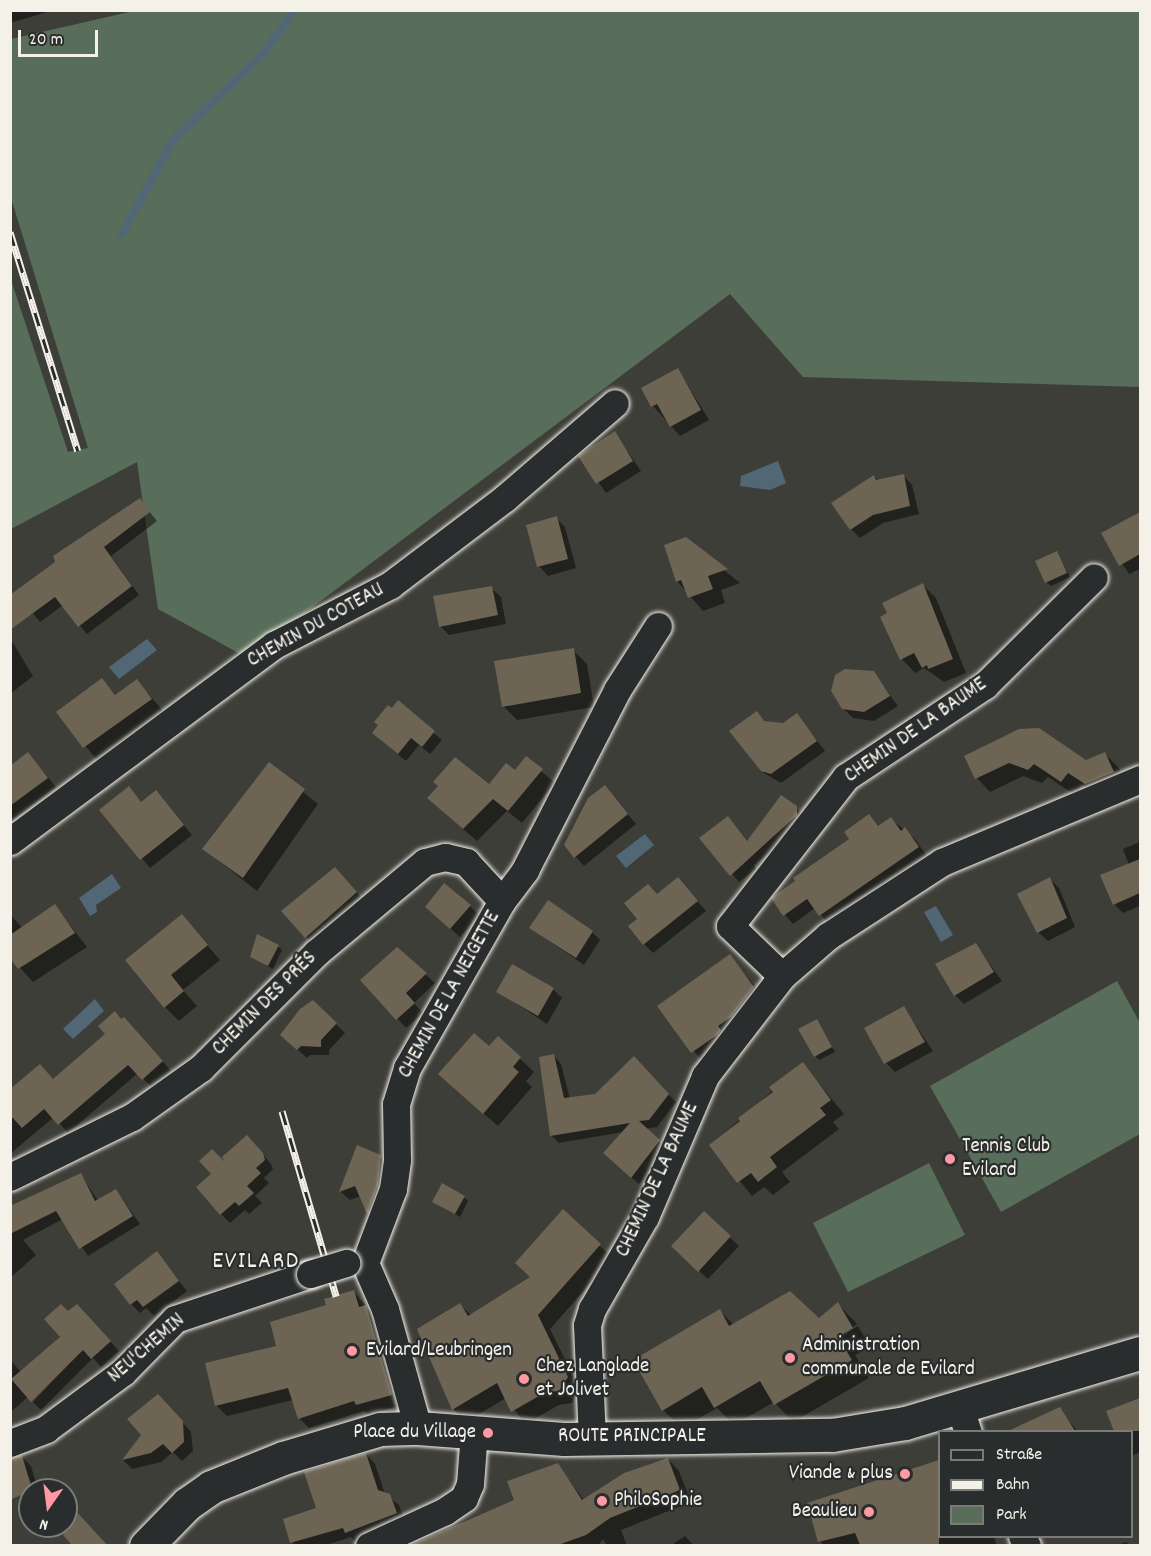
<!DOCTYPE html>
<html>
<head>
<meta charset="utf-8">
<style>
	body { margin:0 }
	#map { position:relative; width:1151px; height:1556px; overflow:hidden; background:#3e3e39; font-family:Dekko,sans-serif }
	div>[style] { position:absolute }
	.green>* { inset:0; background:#586e5a }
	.water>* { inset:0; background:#516775 }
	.shadow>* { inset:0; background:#0007 }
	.stream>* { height:8px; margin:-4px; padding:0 4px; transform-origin:4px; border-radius:4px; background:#516775 }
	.building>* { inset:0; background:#6d6454 }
	.roads { filter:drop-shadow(0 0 2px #f4f1e8) drop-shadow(0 0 2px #f4f1e8) }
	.minor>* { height:27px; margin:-13.5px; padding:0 13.5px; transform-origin:13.5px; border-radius:13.5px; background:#2a2d2e }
	.tertiary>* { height:33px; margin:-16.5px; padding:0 16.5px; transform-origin:16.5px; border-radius:16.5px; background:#2a2d2e }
	.rail>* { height:7px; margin-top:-3.5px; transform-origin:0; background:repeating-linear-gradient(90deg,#2a2d2e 0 14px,#f4f1e8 0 28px); box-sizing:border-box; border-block:2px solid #f4f1e8 }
	.bridges { filter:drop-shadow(0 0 2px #f4f1e8) drop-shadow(0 0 2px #f4f1e8) }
	.minor-bridge>* { height:27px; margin:-13.5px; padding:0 13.5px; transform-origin:13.5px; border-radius:13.5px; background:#2a2d2e }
	.dots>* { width:16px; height:16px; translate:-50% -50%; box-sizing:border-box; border:3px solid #2a2d2e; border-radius:50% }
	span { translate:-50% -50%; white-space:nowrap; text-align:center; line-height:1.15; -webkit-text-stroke:4.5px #2a2d2e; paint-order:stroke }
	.street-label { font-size:21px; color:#f4f1e8 }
	.poi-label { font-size:21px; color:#f4f1e8 }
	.left { translate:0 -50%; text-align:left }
	.right { translate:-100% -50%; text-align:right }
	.quarter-label { font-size:24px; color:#f4f1e8; letter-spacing:1.5px }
	.frame { position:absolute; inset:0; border:12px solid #f4f1e8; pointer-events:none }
	.legend { position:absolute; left:938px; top:1430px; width:195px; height:108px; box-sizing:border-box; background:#2a2d2e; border:2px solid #7b7b78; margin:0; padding:8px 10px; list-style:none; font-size:18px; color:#f4f1e8 }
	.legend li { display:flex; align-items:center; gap:12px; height:30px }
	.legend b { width:30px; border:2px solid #7b7b78 }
	.north { position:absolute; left:18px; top:1478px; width:60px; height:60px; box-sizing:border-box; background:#2a2d2e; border:2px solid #7b7b78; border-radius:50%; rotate:194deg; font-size:16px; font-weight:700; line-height:24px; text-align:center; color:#f4f1e8 }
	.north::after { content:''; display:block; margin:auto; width:21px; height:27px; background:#ff9aa2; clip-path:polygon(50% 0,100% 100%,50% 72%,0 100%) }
	.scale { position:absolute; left:18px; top:30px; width:80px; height:27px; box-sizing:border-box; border:3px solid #f4f1e8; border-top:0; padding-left:8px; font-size:18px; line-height:21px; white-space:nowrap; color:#f4f1e8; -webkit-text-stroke:4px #2a2d2e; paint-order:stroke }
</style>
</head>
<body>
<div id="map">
	<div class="green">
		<i style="clip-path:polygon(138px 10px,1140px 11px,1140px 387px,803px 377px,730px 294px,246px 657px,158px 609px,137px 462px,11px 529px,10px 277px,68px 452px,88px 448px,11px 198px,11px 39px)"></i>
		<i style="clip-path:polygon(1117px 981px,1140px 1023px,1140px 1134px,1001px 1212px,930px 1086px)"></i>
		<i style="clip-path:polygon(929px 1163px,965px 1235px,848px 1292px,813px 1223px)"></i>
	</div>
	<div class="water">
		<i style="clip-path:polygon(778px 461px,786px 483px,770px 490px,740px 486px,741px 476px)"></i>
		<i style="clip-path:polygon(147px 639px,157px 650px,119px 679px,109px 667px)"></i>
		<i style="clip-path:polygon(645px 834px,654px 845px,626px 868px,616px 856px)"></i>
		<i style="clip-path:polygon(112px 874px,121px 888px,96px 905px,97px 912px,90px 916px,79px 898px)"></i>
		<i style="clip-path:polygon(936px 906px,953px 935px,941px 942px,924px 912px)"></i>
		<i style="clip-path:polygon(95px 999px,104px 1011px,73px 1039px,63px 1029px)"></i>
	</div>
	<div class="shadow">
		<i style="clip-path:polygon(10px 10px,54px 10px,10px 23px)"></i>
		<i style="clip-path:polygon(678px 370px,709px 420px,680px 436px,653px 406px)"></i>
		<i style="clip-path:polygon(615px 433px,641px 471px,606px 493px,580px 456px)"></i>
		<i style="clip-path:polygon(903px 475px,912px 485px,919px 514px,883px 523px,860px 538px,851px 529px,874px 476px,879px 481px)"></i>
		<i style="clip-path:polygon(140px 500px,157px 521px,111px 556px,139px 595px,87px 634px,63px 605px,40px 622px,16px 593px)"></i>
		<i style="clip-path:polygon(1140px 514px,1140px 569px,1129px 574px,1103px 534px)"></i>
		<i style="clip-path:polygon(556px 518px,565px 527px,576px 568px,548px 576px,539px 566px)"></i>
		<i style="clip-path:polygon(686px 539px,740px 583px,721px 590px,725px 603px,703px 611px,677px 581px)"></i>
		<i style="clip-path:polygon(1056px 553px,1070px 577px,1051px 586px,1046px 582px)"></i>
		<i style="clip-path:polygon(923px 585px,936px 598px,966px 673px,944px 682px,924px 668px,915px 673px,902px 659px)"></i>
		<i style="clip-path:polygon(491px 588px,501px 597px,506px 624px,449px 635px,440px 626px)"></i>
		<i style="clip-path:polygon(10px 638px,33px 676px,10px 694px)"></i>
		<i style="clip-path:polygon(573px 650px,587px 664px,594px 707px,517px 720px,503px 706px)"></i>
		<i style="clip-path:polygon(873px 673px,898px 706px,874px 721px,853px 718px,843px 708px)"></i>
		<i style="clip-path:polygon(102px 680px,117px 696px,137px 681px,165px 713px,98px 761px,58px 713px)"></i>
		<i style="clip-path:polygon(398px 703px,442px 740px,430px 754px,419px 745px,406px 761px,381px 740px)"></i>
		<i style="clip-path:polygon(757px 713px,766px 723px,784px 724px,797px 715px,825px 751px,781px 783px,764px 773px,731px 732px)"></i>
		<i style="clip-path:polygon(28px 754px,56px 787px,10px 822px,10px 767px)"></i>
		<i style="clip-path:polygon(1105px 754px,1119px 768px,1127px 786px,1100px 798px,1082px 785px,1075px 795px,1048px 777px,1042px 783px,1023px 776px,990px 792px,977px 778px,966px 756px,1086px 762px)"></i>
		<i style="clip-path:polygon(526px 758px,555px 783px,522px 823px,507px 811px,477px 841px,442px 811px,515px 772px)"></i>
		<i style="clip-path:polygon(269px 764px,318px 804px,257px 891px,204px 849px)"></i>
		<i style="clip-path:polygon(605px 787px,636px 824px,584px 866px,565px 845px)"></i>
		<i style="clip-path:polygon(129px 789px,142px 803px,156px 792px,192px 835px,150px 868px,102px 811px)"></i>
		<i style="clip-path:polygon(796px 808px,804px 816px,797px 832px,754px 865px,756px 869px,739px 882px,702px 838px,735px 826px,748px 842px)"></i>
		<i style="clip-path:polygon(869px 816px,879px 827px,891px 819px,914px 838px,927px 856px,829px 924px,815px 908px,793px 924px,785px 915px)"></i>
		<i style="clip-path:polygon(1140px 842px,1140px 906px,1123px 913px,1114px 904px,1129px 865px,1123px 849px)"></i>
		<i style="clip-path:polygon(344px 878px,365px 902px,315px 946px,283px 911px)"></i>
		<i style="clip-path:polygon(678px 879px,706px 911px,653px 953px,644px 944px,639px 919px,658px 896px)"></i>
		<i style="clip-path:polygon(1050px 879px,1059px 888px,1075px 927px,1048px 941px,1038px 932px)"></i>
		<i style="clip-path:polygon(55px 906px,87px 947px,33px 982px,10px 957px,10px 914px,23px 929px)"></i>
		<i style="clip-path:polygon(470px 906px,479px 915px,460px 937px,436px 916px)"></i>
		<i style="clip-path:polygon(182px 916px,220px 960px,183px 990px,197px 1006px,179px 1021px,165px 1007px)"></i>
		<i style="clip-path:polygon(531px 928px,592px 932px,600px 940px,584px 965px)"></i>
		<i style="clip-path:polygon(976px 945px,1002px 981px,964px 1004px,955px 995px)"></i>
		<i style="clip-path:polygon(278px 946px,282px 950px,273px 969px,252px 957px)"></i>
		<i style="clip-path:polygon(397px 949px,435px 983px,414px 1003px,423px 1013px,406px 1028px,362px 980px)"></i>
		<i style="clip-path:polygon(730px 956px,767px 1001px,706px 1066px,659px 1006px)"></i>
		<i style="clip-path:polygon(553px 989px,562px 998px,547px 1024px,498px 991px)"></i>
		<i style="clip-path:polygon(313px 1002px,345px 1033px,329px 1050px,329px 1055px,310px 1055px,307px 1058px,291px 1044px)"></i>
		<i style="clip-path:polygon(904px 1008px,933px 1051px,895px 1072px,886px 1063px)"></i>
		<i style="clip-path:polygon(122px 1021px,133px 1028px,171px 1071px,152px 1088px,138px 1073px,68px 1133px,54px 1117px,10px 1154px,10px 1091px,54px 1081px)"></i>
		<i style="clip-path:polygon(816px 1021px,835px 1052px,819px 1060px,815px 1056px)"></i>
		<i style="clip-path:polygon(498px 1038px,534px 1072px,526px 1081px,532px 1087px,498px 1126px,454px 1088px)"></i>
		<i style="clip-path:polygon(554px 1056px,561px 1064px,570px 1099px,596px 1095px,634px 1059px,676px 1102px,657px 1127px,645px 1129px,667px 1149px,639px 1184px,612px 1161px,623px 1132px,559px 1143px,551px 1135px)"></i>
		<i style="clip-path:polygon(803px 1064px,844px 1114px,833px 1122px,839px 1129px,782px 1172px,790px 1182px,773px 1195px,764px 1187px,752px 1196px,711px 1145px)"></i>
		<i style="clip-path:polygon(256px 1146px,271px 1164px,273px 1169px,264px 1178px,269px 1183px,255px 1196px,262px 1203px,249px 1214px,245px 1210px,230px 1223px,221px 1214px,228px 1168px)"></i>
		<i style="clip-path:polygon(358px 1147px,380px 1157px,390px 1166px,376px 1221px,361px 1196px,350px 1200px,341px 1192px)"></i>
		<i style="clip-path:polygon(81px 1175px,98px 1201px,116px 1190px,140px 1224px,88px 1256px,63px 1219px,23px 1240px,36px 1255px,10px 1278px,10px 1217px,40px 1192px,43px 1195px)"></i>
		<i style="clip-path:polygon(464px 1197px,468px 1201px,460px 1217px,434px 1201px)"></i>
		<i style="clip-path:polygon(563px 1212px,613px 1258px,550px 1329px,580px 1390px,572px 1403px,559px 1405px,525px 1424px,506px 1398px,466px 1422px,453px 1409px,460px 1305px,471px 1315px,531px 1278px)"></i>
		<i style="clip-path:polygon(704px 1213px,739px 1246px,708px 1279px,682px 1255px)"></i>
		<i style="clip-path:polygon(157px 1253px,187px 1291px,154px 1316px,146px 1308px,140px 1313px,131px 1304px)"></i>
		<i style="clip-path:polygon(354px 1292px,376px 1317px,402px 1405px,368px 1415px,364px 1411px,309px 1428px,299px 1418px,293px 1400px,227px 1416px,216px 1405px,327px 1306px)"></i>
		<i style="clip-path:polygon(838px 1304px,857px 1324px,836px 1340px,858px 1326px,870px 1347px,855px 1355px,869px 1378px,793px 1422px,774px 1402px,734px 1425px,717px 1408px,682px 1428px,663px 1410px,720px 1311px,734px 1325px,819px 1320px)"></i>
		<i style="clip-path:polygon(68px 1313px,86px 1315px,119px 1351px,101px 1367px,93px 1358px,41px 1410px,33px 1402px,88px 1343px,12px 1411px,10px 1360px,21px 1372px,62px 1337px)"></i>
		<i style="clip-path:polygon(1140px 1399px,1140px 1452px,1132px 1456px,1132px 1432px,1116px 1432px,1108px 1412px)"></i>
		<i style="clip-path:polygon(167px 1405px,191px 1432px,193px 1451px,182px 1461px,173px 1452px,161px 1462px,132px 1469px,123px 1460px)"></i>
		<i style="clip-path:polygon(1059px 1409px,1078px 1432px,1011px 1432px)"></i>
		<i style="clip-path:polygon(366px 1454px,375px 1464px,385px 1494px,399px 1505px,405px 1522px,355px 1542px,351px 1537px,323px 1546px,294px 1546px,285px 1520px,318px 1509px)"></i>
		<i style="clip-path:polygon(22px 1457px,31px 1466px,38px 1490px,34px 1490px,23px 1463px,30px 1496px,10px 1474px)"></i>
		<i style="clip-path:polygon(668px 1459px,679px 1471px,691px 1502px,621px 1530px,627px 1546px,607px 1546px,603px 1539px,598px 1546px,420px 1543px,515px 1501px,557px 1465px,584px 1500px)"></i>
		<i style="clip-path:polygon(940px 1461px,940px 1536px,994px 1536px,997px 1546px,824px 1546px,820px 1541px,809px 1504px)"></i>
		<i style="clip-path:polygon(685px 1536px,694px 1546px,670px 1546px)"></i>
		<i style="clip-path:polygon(1126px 1542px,1130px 1546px,1116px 1546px)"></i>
	</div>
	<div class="stream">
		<i style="left:122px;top:234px;width:107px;rotate:-61.5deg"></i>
		<i style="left:173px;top:140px;width:126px;rotate:-43.7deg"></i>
		<i style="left:264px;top:53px;width:52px;rotate:-55.1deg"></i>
	</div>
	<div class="building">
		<i style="clip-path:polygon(678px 368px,701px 410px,670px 427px,657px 404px,651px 407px,641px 388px)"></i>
		<i style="clip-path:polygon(615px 431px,633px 461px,596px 484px,578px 456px)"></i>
		<i style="clip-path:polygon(904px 474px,910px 506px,873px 515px,850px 530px,831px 503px,874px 475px,876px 480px)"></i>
		<i style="clip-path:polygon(140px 498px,150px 512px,104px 547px,132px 586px,78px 627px,55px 597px,10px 630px,10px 595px,55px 562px,53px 556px)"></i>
		<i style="clip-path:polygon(1140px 512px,1140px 554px,1119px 566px,1101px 533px)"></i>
		<i style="clip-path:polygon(557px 516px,568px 559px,537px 567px,526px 525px)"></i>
		<i style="clip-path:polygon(686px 537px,728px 569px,708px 576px,713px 589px,688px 598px,681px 580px,676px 582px,664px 545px)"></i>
		<i style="clip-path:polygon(1057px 551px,1067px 573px,1045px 583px,1035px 561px)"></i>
		<i style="clip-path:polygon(923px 583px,953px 659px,928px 669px,927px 665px,922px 668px,914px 653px,900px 660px,880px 617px,887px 613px,882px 603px)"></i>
		<i style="clip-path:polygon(492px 586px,498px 615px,439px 627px,433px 596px)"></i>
		<i style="clip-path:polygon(574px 648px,581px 693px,502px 707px,494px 661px)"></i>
		<i style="clip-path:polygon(845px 669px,874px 671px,890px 696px,864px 712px,842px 709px,831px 691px,835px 675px)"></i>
		<i style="clip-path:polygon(102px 678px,115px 695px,137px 679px,152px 699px,83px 748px,56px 712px)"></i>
		<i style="clip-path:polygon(398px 700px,435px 731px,422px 747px,411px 738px,398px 754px,372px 733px,378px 725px,374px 722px,388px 705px,392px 708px)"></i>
		<i style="clip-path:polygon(757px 711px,764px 721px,783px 723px,797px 713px,817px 741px,771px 774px,761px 771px,729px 731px)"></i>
		<i style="clip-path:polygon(1039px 728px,1086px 760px,1105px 752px,1114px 772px,1085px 784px,1068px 773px,1061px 782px,1034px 764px,1028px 770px,1009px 763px,975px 779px,964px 756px,1019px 729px)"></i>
		<i style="clip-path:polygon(28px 752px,48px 778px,10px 806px,10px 766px)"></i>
		<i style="clip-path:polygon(526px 756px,543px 769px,508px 811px,493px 799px,463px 829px,427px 798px,438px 786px,433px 782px,455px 757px,489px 784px,506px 763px,515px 770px)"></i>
		<i style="clip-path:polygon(269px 762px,305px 789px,243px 878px,202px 849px)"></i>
		<i style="clip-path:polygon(605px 785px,628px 814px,574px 858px,564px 845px,588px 798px)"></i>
		<i style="clip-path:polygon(129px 786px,141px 802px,156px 790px,184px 825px,140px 860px,99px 810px)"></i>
		<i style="clip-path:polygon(781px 795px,797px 806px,797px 815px,730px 876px,699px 838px,728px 816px,747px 841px)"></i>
		<i style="clip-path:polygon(869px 814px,878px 826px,891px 817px,901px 831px,905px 827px,919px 847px,819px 916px,807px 899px,783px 916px,771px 898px,795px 881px,793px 878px,849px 839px,844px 832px)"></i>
		<i style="clip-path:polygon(1140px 859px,1140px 893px,1113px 905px,1100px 875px)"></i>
		<i style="clip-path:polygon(335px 867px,357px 892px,305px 938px,281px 911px)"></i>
		<i style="clip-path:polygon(678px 877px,698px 901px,643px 945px,628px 926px,637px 919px,624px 903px,648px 884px,657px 894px)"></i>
		<i style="clip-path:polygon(1050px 877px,1067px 918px,1037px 933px,1017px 894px)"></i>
		<i style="clip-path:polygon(444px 883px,471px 905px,450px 929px,425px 907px)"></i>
		<i style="clip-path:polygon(548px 900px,593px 931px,576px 958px,529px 928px)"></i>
		<i style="clip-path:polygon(55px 904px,75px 933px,18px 969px,10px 958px,10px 935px)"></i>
		<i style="clip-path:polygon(182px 914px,208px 945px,171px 975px,184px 991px,164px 1008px,125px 960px)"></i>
		<i style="clip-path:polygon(257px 934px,279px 945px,268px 966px,250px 957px)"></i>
		<i style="clip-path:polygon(976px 943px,994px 972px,954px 996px,935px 964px)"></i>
		<i style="clip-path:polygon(397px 947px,427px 973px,406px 993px,415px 1003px,396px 1020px,360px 980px)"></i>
		<i style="clip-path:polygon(730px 954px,754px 987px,731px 1017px,718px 1026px,721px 1030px,717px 1035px,691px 1053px,657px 1006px)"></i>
		<i style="clip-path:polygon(512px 964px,554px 988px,538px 1016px,496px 992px)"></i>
		<i style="clip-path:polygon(313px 1000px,337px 1023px,321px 1040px,321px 1047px,301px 1046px,297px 1050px,280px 1035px,300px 1009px)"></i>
		<i style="clip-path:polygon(904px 1006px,925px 1042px,884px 1064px,864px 1028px)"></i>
		<i style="clip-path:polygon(115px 1011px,121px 1019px,124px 1017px,163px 1061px,142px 1080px,128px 1065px,58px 1125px,44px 1109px,22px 1128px,10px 1115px,10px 1089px,40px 1064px,53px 1079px,105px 1034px,98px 1026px)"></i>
		<i style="clip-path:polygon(817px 1019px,832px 1047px,814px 1057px,798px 1029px)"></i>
		<i style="clip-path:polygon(474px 1033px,489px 1046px,498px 1036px,521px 1057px,513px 1067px,519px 1072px,483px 1114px,438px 1074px)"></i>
		<i style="clip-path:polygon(554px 1054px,564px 1098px,595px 1094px,634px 1056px,669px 1094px,649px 1120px,639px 1121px,660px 1140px,631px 1178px,603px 1153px,630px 1123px,550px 1136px,539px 1057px)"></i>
		<i style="clip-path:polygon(803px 1062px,831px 1100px,820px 1108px,826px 1115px,770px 1157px,777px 1167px,758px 1182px,751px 1173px,737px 1183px,709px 1145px,740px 1121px,738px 1118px,773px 1092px,769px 1087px)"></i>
		<i style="clip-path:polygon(247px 1135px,263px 1153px,265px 1160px,256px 1168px,261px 1173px,247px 1186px,254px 1193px,239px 1206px,235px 1202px,220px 1215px,196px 1187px,211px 1174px,199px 1161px,212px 1149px,225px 1162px,222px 1157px)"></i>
		<i style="clip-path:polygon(357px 1145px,381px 1155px,378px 1185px,367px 1214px,355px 1186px,339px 1192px)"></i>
		<i style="clip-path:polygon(81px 1173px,95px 1201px,116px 1189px,133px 1216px,79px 1249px,56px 1211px,10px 1234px,10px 1206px)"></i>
		<i style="clip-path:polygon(442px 1183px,465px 1196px,455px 1214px,432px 1202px)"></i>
		<i style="clip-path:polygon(563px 1209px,601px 1244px,538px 1315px,568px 1377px,559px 1391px,546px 1392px,511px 1412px,497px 1383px,452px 1410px,417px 1329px,460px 1303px,468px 1316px,530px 1277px,515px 1263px)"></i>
		<i style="clip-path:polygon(704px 1211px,731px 1236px,698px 1272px,671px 1246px)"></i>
		<i style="clip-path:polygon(157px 1251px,179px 1281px,143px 1307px,137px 1300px,130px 1305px,114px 1284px)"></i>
		<i style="clip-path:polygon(354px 1290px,359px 1307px,366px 1305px,392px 1395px,356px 1405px,354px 1401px,298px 1419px,288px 1388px,215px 1406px,205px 1363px,276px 1346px,270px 1322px,326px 1305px,324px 1299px)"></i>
		<i style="clip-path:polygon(790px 1291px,819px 1318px,838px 1302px,853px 1328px,838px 1337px,852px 1360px,774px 1405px,760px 1381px,714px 1408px,702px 1387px,662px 1411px,633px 1360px,720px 1309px,729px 1326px)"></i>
		<i style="clip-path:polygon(61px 1304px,68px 1311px,77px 1304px,111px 1341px,91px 1359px,83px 1350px,31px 1402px,11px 1379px,60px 1337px,44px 1319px)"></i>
		<i style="clip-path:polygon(158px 1394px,183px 1421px,184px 1442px,172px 1453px,163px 1444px,151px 1453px,122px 1460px,141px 1435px,127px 1419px)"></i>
		<i style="clip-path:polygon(1140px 1398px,1140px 1431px,1114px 1431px,1106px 1411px)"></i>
		<i style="clip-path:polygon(1060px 1407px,1075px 1431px,1008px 1431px)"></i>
		<i style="clip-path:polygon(366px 1453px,378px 1490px,390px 1494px,397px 1513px,345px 1533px,343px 1528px,290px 1543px,283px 1519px,316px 1508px,304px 1472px)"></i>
		<i style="clip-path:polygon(22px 1455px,32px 1490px,10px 1500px,10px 1458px)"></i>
		<i style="clip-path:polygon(668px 1458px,680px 1490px,610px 1518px,586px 1535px,558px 1545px,411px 1545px,514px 1500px,507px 1481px,558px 1463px,582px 1500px,624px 1473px)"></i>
		<i style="clip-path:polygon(939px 1460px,939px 1545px,860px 1545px,855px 1533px,818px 1542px,807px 1503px)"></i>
		<i style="clip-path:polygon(76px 1511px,107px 1545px,72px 1545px,63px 1535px)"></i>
	</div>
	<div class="roads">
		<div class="minor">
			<i style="left:10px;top:841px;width:329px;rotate:-36.6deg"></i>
			<i style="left:274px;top:645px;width:131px;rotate:-27.3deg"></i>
			<i style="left:390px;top:585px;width:144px;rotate:-37.1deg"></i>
			<i style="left:505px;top:498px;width:145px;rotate:-40.8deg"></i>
			<i style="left:782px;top:976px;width:72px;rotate:-136.1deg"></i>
			<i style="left:730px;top:926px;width:189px;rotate:-52.1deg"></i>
			<i style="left:846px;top:777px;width:167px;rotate:-33.5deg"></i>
			<i style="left:985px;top:685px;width:153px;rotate:-44.7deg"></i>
			<i style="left:10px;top:1177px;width:136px;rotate:-26.2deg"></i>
			<i style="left:132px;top:1117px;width:85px;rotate:-35.4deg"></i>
			<i style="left:201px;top:1068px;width:163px;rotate:-45deg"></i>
			<i style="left:316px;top:953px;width:142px;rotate:-39.9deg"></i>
			<i style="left:425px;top:862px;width:21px;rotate:-14deg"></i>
			<i style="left:445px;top:857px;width:22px;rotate:13deg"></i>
			<i style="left:466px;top:862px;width:53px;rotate:47.3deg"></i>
			<i style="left:365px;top:1263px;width:79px;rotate:-69.3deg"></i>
			<i style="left:393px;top:1189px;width:30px;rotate:-82deg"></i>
			<i style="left:397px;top:1159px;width:55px;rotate:-91deg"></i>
			<i style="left:396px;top:1104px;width:38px;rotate:-73deg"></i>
			<i style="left:407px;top:1068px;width:192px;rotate:-60.4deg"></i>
			<i style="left:502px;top:901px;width:39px;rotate:-53deg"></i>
			<i style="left:525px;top:870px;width:202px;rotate:-62.9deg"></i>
			<i style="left:617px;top:690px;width:76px;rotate:-57.4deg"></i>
			<i style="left:365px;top:1263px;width:50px;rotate:66.5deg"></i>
			<i style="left:385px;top:1309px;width:123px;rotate:74.5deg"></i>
			<i style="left:960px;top:1408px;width:25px;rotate:72deg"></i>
			<i style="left:592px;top:1439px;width:114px;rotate:-92.5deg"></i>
			<i style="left:587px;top:1325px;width:17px;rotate:-73deg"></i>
			<i style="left:592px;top:1309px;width:106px;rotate:-60.1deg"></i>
			<i style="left:645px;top:1217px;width:153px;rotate:-66.9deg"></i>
			<i style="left:705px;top:1076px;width:126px;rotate:-52.4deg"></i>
			<i style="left:782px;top:976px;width:61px;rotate:-41deg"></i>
			<i style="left:828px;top:936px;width:136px;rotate:-33deg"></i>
			<i style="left:942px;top:862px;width:215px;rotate:-22.7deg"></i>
			<i style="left:10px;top:1443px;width:39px;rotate:-21deg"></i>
			<i style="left:46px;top:1429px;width:96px;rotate:-36.5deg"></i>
			<i style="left:123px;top:1372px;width:74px;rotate:-45.5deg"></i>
			<i style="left:175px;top:1319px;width:142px;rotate:-18.4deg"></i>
			<i style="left:1022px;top:1536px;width:11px;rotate:63deg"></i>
			<i style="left:369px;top:1546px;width:84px;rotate:-24.7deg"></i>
			<i style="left:445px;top:1511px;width:23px;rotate:-34deg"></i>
			<i style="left:464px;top:1498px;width:15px;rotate:-67deg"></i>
			<i style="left:470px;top:1484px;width:52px;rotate:-85.6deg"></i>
		</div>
		<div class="tertiary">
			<i style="left:146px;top:1546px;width:59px;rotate:-45.7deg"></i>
			<i style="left:187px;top:1504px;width:29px;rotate:-35deg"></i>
			<i style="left:211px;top:1487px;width:78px;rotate:-21.9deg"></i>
			<i style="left:283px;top:1458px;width:101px;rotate:-16.6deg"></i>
			<i style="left:380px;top:1429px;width:38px;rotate:-2deg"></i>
			<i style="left:418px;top:1428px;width:146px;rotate:4.3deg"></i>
			<i style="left:564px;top:1439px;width:268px;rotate:-0.9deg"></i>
			<i style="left:832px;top:1435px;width:74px;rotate:-9.3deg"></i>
			<i style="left:905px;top:1423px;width:245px;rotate:-16.6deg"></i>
		</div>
	</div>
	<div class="rail">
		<i style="left:10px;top:232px;width:229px;rotate:72.8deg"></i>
		<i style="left:282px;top:1111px;width:193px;rotate:73.7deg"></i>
	</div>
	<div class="bridges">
		<div class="minor-bridge">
			<i style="left:310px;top:1274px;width:38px;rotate:-17deg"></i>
		</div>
	</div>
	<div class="dots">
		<i style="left:950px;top:1159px;background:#ff9aa2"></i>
		<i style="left:352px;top:1351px;background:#ff9aa2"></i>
		<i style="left:790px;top:1358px;background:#ff9aa2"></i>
		<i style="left:524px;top:1379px;background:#ff9aa2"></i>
		<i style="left:488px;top:1433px;background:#ff9aa2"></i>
		<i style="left:905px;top:1474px;background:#ff9aa2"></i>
		<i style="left:602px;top:1501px;background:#ff9aa2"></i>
		<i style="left:869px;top:1512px;background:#ff9aa2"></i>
	</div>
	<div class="street-label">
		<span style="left:316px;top:626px;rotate:-29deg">CHEMIN DU COTEAU</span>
		<span style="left:916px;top:731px;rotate:-35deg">CHEMIN DE LA BAUME</span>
		<span style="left:450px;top:995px;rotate:-61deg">CHEMIN DE LA NEIGETTE</span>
		<span style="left:265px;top:1004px;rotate:-45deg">CHEMIN DES PRÉS</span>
		<span style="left:658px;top:1180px;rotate:-65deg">CHEMIN DE LA BAUME</span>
		<span style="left:147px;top:1349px;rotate:-41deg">NEU'CHEMIN</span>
		<span style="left:632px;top:1437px">ROUTE PRINCIPALE</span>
	</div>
	<div class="poi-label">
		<span class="left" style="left:962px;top:1159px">Tennis Club<br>Evilard</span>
		<span class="left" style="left:802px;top:1358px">Administration<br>communale de Evilard</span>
		<span class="left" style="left:366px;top:1351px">Evilard/Leubringen</span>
		<span class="left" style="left:536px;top:1379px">Chez Langlade<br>et Jolivet</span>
		<span class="right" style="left:476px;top:1433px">Place du Village</span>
		<span class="right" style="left:893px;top:1474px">Viande &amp; plus</span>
		<span class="left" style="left:614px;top:1501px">PhiloSophie</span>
		<span class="right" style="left:857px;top:1512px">Beaulieu</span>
	</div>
	<div class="quarter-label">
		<span style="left:256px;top:1263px">EVILARD</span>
	</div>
	<div class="frame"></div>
	<ul class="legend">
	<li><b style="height:8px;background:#2a2d2e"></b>Straße</li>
	<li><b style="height:8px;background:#f4f1e8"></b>Bahn</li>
	<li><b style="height:16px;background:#586e5a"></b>Park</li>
	</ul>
	<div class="north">N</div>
	<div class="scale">20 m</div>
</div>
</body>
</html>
